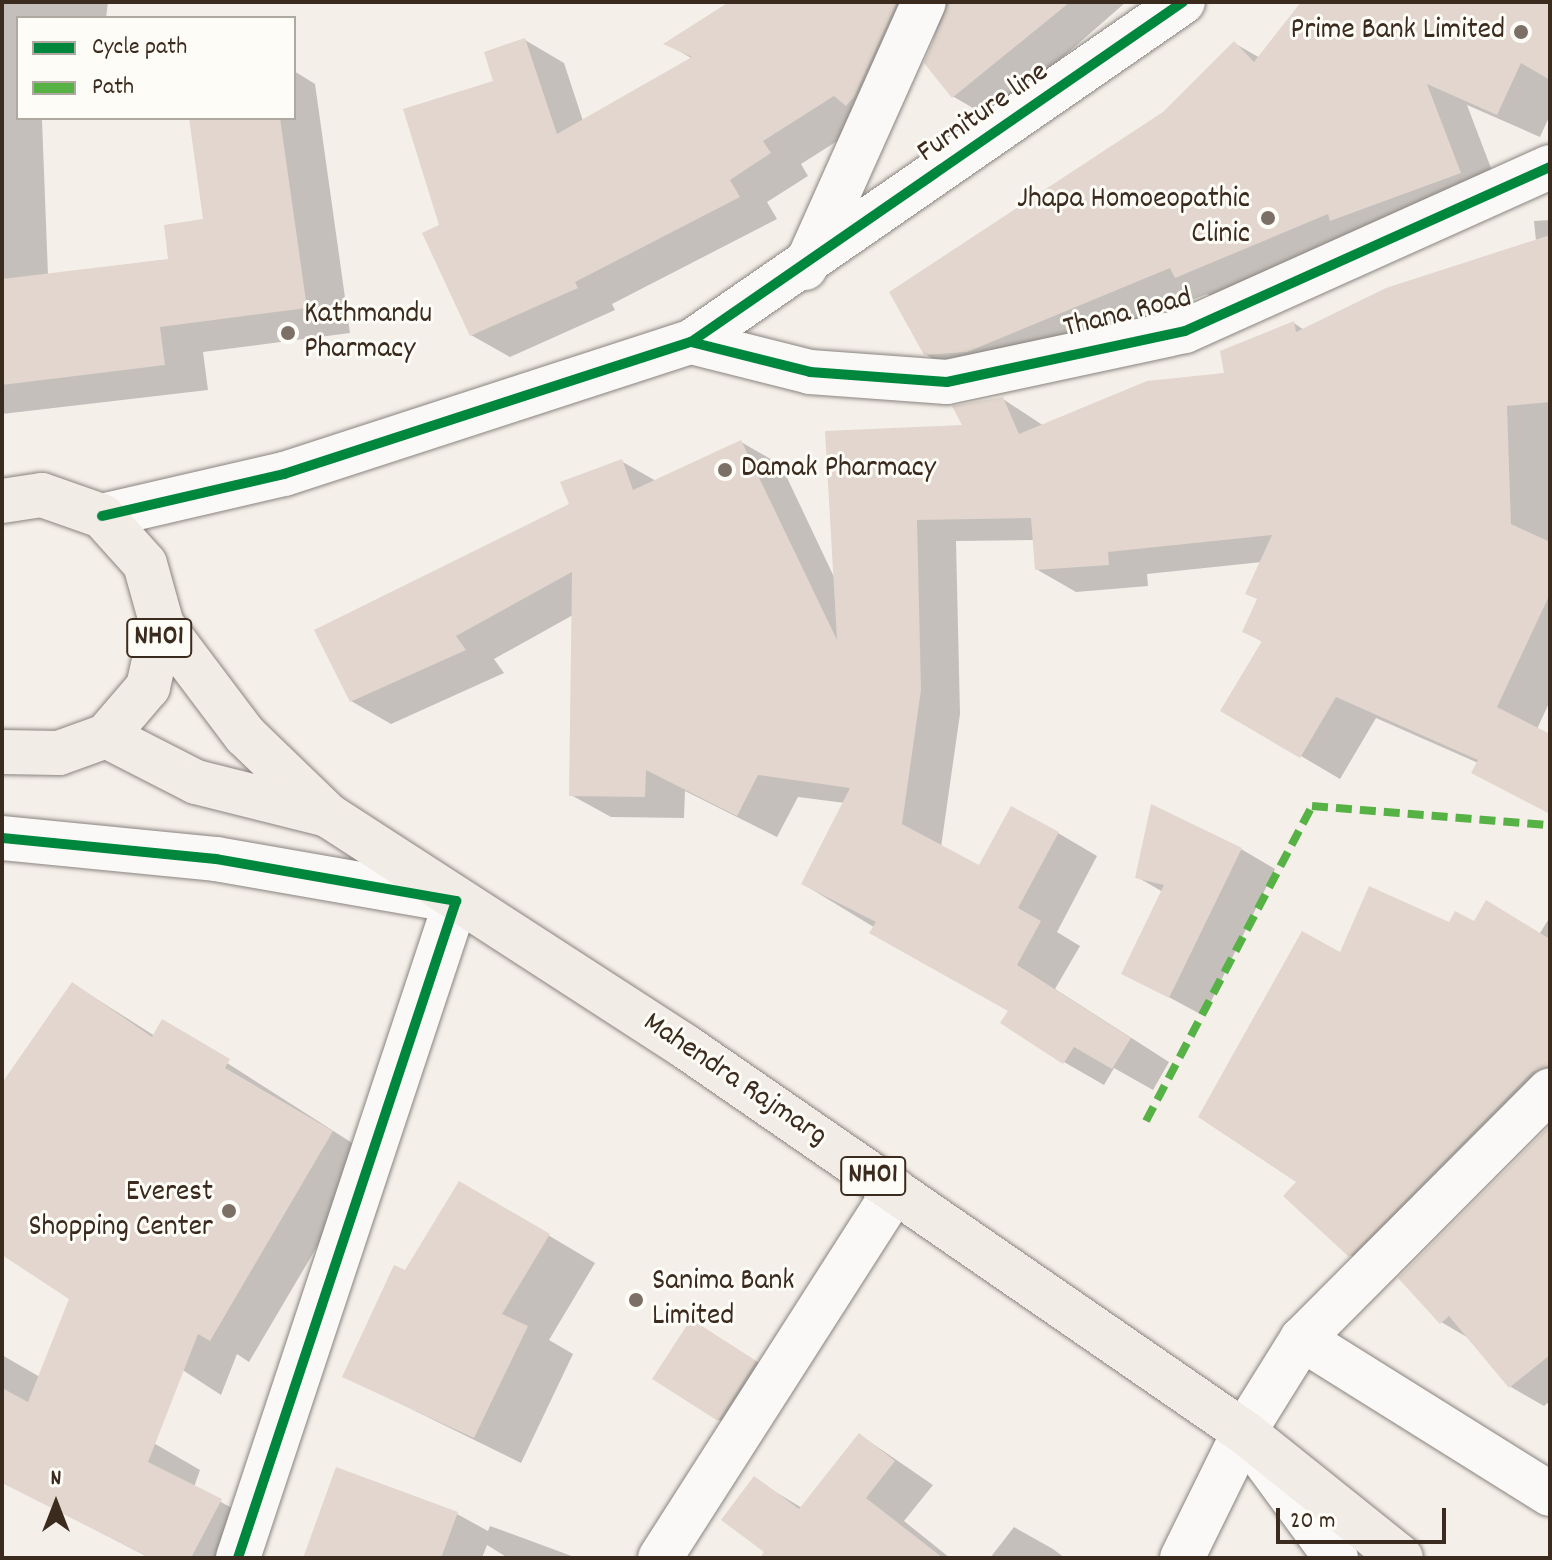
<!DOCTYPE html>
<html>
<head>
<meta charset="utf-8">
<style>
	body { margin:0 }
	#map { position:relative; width:1552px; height:1560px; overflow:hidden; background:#f5efea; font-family:Dekko,sans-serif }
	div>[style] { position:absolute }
	.shadow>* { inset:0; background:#0003 }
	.building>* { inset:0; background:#e2d6ce }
	.roads { filter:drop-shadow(0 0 2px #8a847f) drop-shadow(0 0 2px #8a847f) }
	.minor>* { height:44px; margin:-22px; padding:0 22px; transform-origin:22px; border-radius:22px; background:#faf9f7 }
	.highway>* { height:44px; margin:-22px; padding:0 22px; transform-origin:22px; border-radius:22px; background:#f2ece6 }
	.quiet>* { height:8px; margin-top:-4px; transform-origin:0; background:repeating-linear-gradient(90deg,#57b245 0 16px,transparent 0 24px) }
	.cycleway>* { height:10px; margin:-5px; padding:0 5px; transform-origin:5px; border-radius:5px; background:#00873e }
	.dots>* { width:22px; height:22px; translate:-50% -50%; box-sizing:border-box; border:4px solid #fdfcf7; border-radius:50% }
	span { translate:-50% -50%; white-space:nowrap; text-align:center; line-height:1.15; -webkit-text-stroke:6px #fdfcf7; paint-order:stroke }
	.shield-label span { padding:2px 6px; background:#fdfcf7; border:2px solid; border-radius:6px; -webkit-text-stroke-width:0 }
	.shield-label { font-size:28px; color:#3b2a1e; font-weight:700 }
	.poi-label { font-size:30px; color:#3b2a1e }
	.right { translate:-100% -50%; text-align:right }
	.left { translate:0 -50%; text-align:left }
	.street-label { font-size:30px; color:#3b2a1e }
	.frame { position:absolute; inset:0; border:4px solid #3b2a1e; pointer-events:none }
	.legend { position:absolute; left:16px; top:16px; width:280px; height:104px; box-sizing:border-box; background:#fdfcf7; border:2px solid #afa8a0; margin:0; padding:10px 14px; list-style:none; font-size:24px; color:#3b2a1e }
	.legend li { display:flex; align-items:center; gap:16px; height:40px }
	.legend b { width:40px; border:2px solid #afa8a0 }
	.north { position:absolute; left:16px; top:1464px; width:80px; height:80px; -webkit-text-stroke:6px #fdfcf7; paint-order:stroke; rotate:0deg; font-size:22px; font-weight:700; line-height:32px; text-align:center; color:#3b2a1e }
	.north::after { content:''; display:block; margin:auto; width:28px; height:36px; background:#3b2a1e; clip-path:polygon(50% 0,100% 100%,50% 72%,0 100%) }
	.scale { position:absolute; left:1276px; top:1508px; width:170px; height:36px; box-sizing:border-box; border:4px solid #3b2a1e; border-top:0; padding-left:10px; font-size:24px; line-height:28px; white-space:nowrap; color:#3b2a1e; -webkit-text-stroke:6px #fdfcf7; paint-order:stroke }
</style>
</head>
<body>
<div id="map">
	<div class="shadow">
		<i style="clip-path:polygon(2px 2px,108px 2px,106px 18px,18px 18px,18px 118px,55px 118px,42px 120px,48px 275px,171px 260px,205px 221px,191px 118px,294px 118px,294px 71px,315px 84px,350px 333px,203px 352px,208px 390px,2px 414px)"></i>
		<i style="clip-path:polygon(733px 2px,1126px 2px,992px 119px,954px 97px,926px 63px,938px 25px,872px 119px,801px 164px,808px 176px,767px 202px,777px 219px,612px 304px,615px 310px,510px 357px,471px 335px,441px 226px,525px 40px,564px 63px,583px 121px,693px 59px,667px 44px)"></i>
		<i style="clip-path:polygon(1304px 2px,1550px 2px,1550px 115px,1540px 137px,1467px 105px,1502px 197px,1219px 301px,1207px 294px,989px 380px,968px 379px,925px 354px,1234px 43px,1260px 58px)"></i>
		<i style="clip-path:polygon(1550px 220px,1550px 701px,1537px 729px,1550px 736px,1550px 814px,1510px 777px,1376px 718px,1340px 779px,1223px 710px,1263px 642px,1245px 632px,1259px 600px,1262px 562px,1147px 574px,1148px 586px,1076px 592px,1036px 569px,1035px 540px,956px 541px,960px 714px,941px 847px,980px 867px,1058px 833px,1097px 856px,1057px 932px,1080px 946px,1055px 989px,1169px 1062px,1153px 1090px,1114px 1068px,1104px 1085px,1064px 1062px,1003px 1022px,1010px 1010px,803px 884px,845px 803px,798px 797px,777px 837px,685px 791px,684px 818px,611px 817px,571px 795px,573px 615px,494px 659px,504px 673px,391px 724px,351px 701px,621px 461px,656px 481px,741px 442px,781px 465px,835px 579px,965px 427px,1003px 399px,1044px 426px,1226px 375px,1294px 323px,1304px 330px,1536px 241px,1534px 221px)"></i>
		<i style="clip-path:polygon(1241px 849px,1275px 869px,1204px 1016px,1124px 973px,1163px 892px,1137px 877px)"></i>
		<i style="clip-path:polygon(1550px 917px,1550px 1120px,1389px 1278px,1350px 1255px,1299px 1182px,1341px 954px,1449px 924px,1540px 933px)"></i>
		<i style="clip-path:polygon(73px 984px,155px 1036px,163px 1022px,371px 1155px,249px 1362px,237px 1354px,221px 1395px,6px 1255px,2px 1086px)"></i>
		<i style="clip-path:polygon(1550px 1126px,1550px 1401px,1544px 1406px,1511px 1387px,1472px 1340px,1441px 1322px,1401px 1278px)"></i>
		<i style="clip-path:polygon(506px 1210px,595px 1263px,549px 1340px,573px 1354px,521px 1463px,344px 1376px,406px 1272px)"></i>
		<i style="clip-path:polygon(726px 1342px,789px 1382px,753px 1439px,719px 1420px)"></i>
		<i style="clip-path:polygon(2px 1355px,200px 1470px,194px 1487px,266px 1527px,250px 1558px,150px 1558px,2px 1482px)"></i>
		<i style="clip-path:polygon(860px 1435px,933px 1485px,904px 1521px,950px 1558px,775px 1558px,754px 1479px,802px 1508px)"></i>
		<i style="clip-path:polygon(457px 1514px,488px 1531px,490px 1526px,577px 1558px,508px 1558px,487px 1545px,482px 1558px,305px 1558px)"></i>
		<i style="clip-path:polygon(1014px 1527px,1053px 1549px,1065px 1558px,990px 1558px)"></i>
	</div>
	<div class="building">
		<i style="clip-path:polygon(729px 2px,897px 2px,854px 97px,846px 106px,834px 96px,763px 141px,771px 153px,730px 180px,740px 197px,575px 282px,578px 288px,470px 336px,422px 233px,439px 225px,403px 109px,493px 81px,484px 52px,525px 38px,557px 134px,692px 57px,663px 44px)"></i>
		<i style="clip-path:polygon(949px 2px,1070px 2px,952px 98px,924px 63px)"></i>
		<i style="clip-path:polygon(1301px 2px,1550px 2px,1550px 80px,1521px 63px,1497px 115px,1427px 84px,1461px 173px,1330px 221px,1328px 214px,1175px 278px,1170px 268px,967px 352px,924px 355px,889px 292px,1163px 112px,1234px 41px,1254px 62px)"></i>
		<i style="clip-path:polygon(189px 118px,280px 118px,307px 308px,160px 327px,165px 365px,2px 385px,2px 279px,168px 259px,164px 225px,203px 219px)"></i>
		<i style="clip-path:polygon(1550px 235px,1550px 402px,1507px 406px,1511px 524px,1550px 542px,1550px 594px,1497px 707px,1550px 734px,1550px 814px,1471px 773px,1478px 760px,1336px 697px,1300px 758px,1220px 711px,1262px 641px,1242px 632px,1257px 599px,1245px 594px,1272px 535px,1108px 552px,1109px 565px,1035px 570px,1031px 518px,917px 520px,921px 690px,902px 824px,979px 865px,1011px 806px,1059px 832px,1018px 908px,1041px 921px,1017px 965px,1131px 1038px,1112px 1069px,1074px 1047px,1063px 1064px,1000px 1023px,1008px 1011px,869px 933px,876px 922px,801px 884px,850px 788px,758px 775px,737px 816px,646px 770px,645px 797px,569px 796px,572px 572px,456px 636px,466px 650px,350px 702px,314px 630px,569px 504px,560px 482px,622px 459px,633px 490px,741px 440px,837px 640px,825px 431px,962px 425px,952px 406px,1003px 397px,1019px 434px,1147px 381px,1224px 373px,1220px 351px,1294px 321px,1296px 332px,1386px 288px)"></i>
		<i style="clip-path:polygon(1151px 804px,1242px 848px,1169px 998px,1121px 974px,1164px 885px,1135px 878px)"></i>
		<i style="clip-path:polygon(1369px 886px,1449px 922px,1455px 911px,1474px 921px,1486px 900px,1550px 939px,1550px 1066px,1532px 1072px,1349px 1257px,1283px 1196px,1296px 1182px,1198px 1117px,1302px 931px,1340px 952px)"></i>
		<i style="clip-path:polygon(72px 982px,152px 1037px,162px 1019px,230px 1059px,225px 1068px,333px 1131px,210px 1341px,198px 1334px,148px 1462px,222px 1499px,191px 1558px,151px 1558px,2px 1483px,2px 1388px,28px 1402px,69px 1299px,2px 1255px,2px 1083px)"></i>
		<i style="clip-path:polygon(1550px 1126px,1550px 1355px,1509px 1388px,1449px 1316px,1440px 1324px,1398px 1278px)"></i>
		<i style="clip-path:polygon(459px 1181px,550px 1234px,502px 1314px,528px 1326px,474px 1438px,342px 1377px,394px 1265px,405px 1270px)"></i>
		<i style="clip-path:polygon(691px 1319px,756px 1361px,718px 1421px,652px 1379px)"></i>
		<i style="clip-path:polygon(859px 1433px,895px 1461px,866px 1498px,943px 1558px,760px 1558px,764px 1552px,721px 1520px,754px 1476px,799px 1509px)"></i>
		<i style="clip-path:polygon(336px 1467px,458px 1512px,441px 1558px,303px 1558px)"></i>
	</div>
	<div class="roads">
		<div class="minor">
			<i style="left:805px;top:268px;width:291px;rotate:-65.9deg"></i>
			<i style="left:691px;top:342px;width:123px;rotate:14.1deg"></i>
			<i style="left:810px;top:372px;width:137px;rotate:4.2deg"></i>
			<i style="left:947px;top:382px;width:243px;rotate:-12.1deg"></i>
			<i style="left:1185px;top:331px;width:400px;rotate:-24.2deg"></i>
			<i style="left:102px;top:516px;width:187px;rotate:-13deg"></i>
			<i style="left:284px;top:474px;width:428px;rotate:-18deg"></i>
			<i style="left:691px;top:342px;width:598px;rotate:-34.65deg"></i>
			<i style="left:2px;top:838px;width:215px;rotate:5.6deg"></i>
			<i style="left:216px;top:859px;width:244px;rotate:9.9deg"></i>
			<i style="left:456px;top:901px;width:692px;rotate:108.36deg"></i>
			<i style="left:1302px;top:1339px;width:292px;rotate:32deg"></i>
			<i style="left:1259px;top:1453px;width:130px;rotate:53.7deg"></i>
			<i style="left:660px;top:1558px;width:436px;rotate:-57.4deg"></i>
			<i style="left:1182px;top:1558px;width:140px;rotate:-63.8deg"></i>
			<i style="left:1244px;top:1432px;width:110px;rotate:-58.1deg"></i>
			<i style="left:1302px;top:1339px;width:351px;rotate:-45.1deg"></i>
		</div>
		<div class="highway">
			<i style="left:2px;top:501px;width:40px;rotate:-8.5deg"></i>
			<i style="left:42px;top:495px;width:64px;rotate:19.3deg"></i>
			<i style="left:102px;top:516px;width:64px;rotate:48.1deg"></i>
			<i style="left:145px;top:564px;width:63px;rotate:74.4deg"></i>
			<i style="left:162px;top:625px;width:64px;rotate:102.7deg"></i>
			<i style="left:148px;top:687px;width:65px;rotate:130.6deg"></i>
			<i style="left:106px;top:736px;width:50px;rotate:160.1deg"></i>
			<i style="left:59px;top:753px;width:57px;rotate:-179deg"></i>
			<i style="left:162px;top:625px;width:138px;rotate:53deg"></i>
			<i style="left:245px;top:735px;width:117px;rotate:44deg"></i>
			<i style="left:329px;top:816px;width:422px;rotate:32.9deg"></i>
			<i style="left:683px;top:1045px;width:682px;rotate:34.6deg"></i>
			<i style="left:1244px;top:1432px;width:201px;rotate:38.7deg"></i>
			<i style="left:106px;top:736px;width:101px;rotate:27.1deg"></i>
			<i style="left:196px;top:782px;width:135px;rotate:14.1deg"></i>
		</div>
	</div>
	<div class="quiet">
		<i style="left:1146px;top:1121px;width:356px;rotate:-62.2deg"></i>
		<i style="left:1312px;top:806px;width:239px;rotate:4.6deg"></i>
	</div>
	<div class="cycleway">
		<i style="left:691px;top:342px;width:123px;rotate:14.1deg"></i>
		<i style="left:810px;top:372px;width:137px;rotate:4.2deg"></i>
		<i style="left:947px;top:382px;width:243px;rotate:-12.1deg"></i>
		<i style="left:1185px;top:331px;width:400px;rotate:-24.2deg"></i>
		<i style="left:102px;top:516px;width:187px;rotate:-13deg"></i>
		<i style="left:284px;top:474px;width:428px;rotate:-18deg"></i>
		<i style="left:691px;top:342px;width:598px;rotate:-34.65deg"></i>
		<i style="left:2px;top:838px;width:215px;rotate:5.6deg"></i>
		<i style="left:216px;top:859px;width:244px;rotate:9.9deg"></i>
		<i style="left:456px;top:901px;width:692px;rotate:108.36deg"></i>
	</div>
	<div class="dots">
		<i style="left:1521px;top:32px;background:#7c6f65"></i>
		<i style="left:1268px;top:218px;background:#7c6f65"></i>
		<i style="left:288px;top:333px;background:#7c6f65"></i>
		<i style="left:725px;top:470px;background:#7c6f65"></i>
		<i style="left:229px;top:1211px;background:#7c6f65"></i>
		<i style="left:636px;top:1300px;background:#7c6f65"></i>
	</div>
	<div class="shield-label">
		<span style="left:159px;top:638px">NH01</span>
		<span style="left:873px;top:1176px">NH01</span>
	</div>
	<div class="poi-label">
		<span class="right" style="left:1505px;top:32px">Prime Bank Limited</span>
		<span class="right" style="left:1250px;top:218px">Jhapa Homoeopathic<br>Clinic</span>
		<span class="left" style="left:304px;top:333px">Kathmandu<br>Pharmacy</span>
		<span class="left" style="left:741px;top:470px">Damak Pharmacy</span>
		<span class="right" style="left:213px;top:1211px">Everest<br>Shopping Center</span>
		<span class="left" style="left:652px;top:1300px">Sanima Bank<br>Limited</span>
	</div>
	<div class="street-label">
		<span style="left:984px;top:114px;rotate:-35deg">Furniture line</span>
		<span style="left:1128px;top:315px;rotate:-14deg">Thana Road</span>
		<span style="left:734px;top:1081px;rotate:34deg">Mahendra Rajmarg</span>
	</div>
	<div class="frame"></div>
	<ul class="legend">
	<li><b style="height:10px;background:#00873e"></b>Cycle path</li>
	<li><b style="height:10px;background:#57b245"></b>Path</li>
	</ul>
	<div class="north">N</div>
	<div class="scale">20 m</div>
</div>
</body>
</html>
